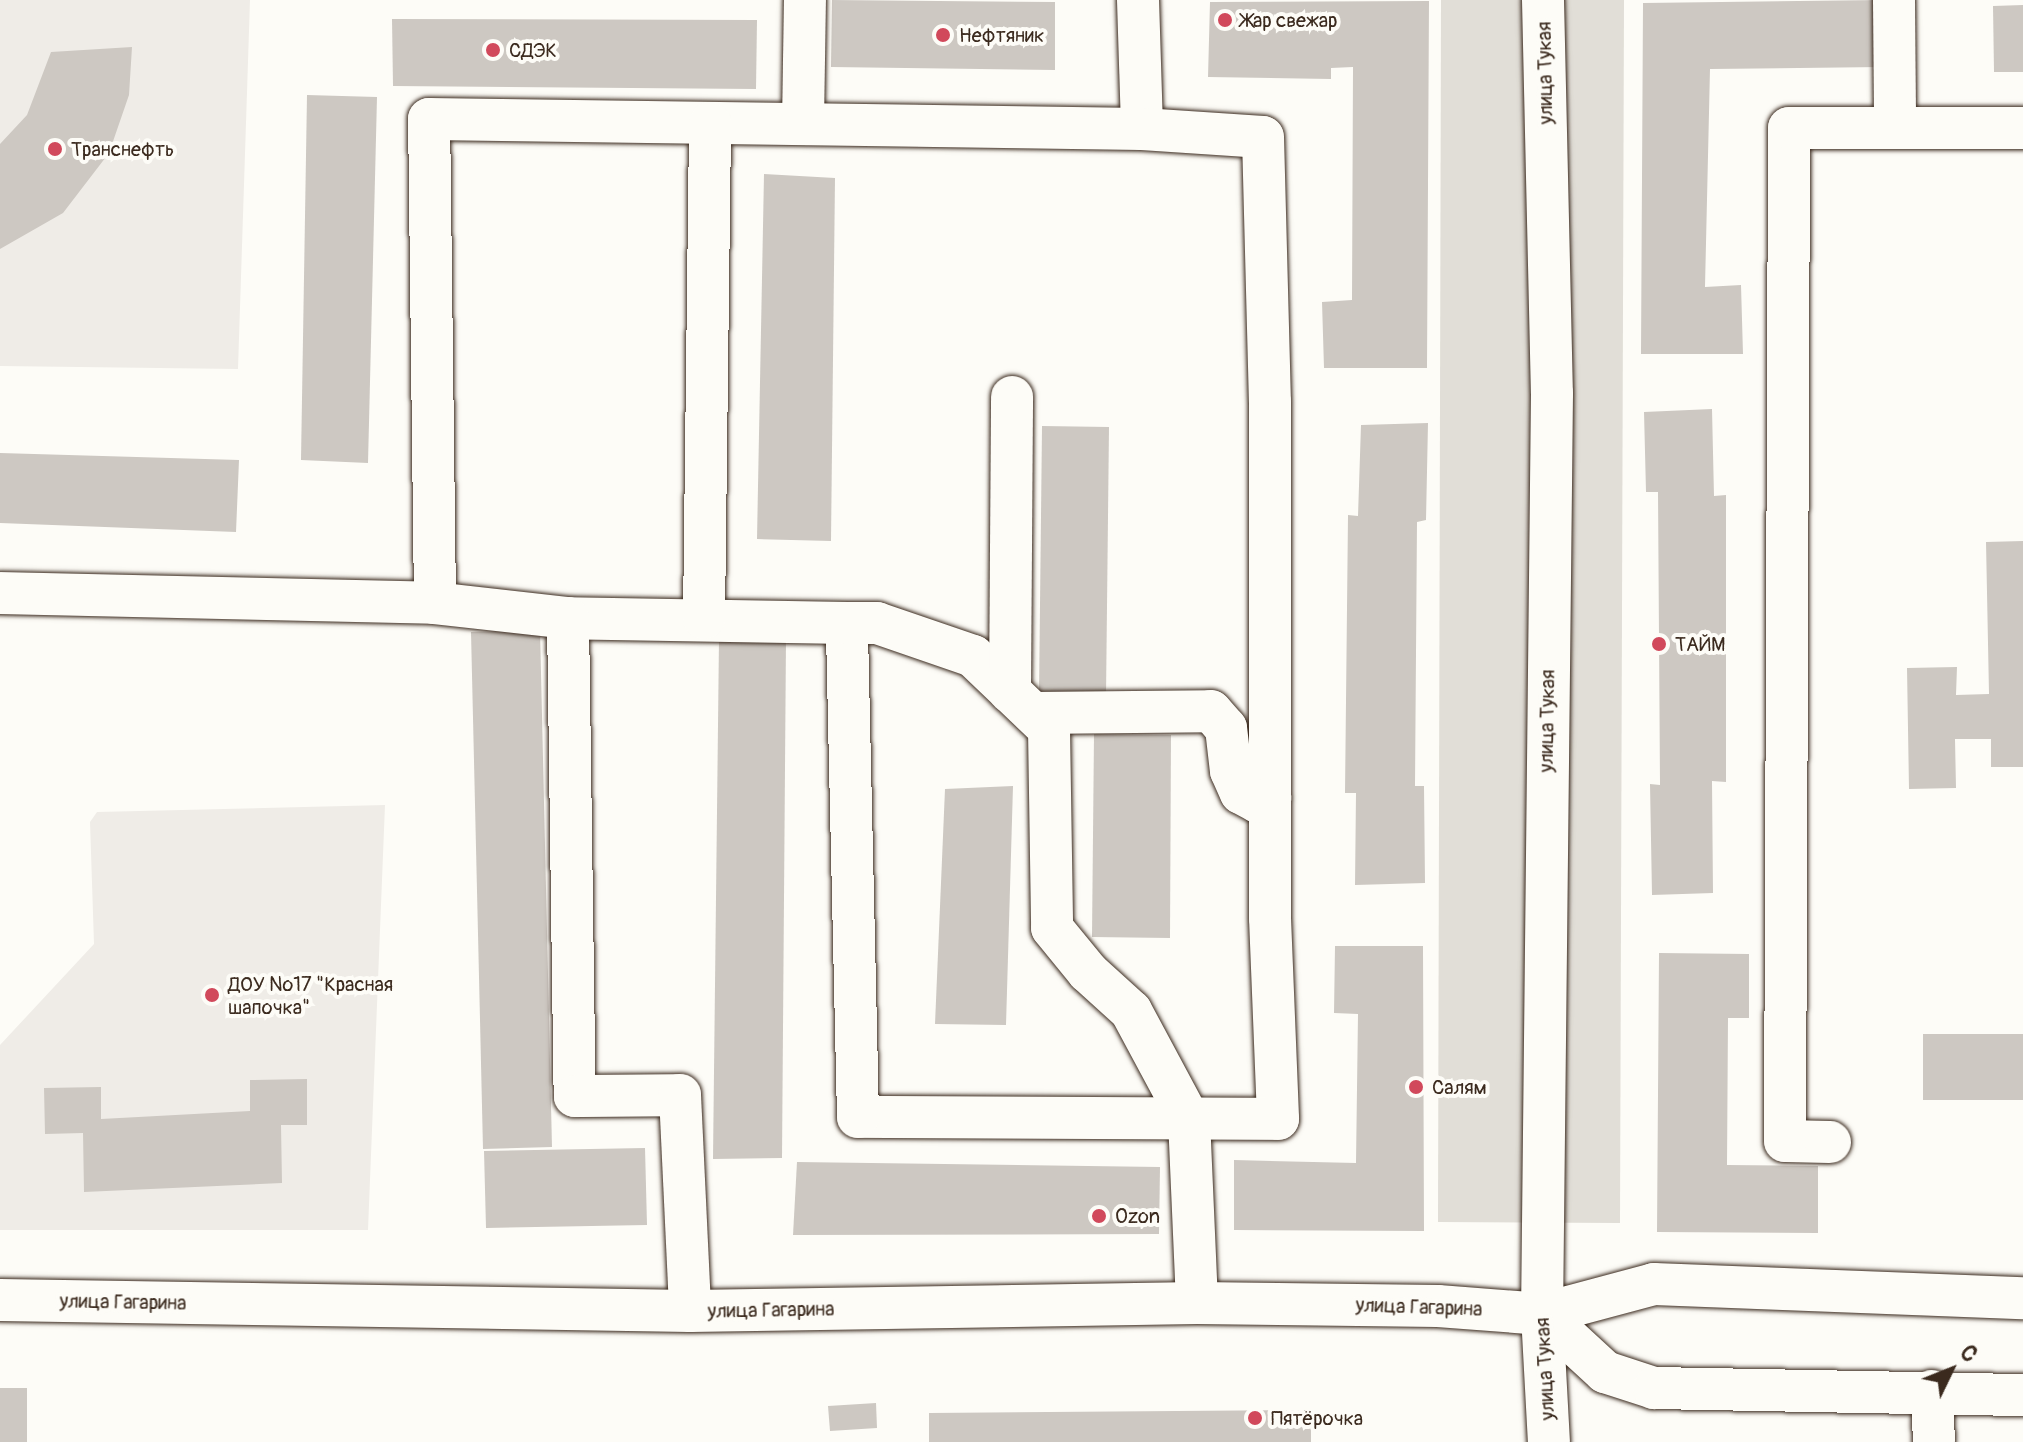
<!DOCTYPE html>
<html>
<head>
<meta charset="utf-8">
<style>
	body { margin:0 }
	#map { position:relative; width:2023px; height:1442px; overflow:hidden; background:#fdfcf7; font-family:Pangolin,sans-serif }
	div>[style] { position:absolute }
	.built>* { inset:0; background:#efece7 }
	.green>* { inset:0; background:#e1ded7 }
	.building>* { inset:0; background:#cdc8c2 }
	.roads { filter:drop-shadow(0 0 2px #3b2a1e) drop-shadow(0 0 2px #3b2a1e) }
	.minor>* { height:42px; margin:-21px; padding:0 21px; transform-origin:21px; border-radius:21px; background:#fdfcf7 }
	.dots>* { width:22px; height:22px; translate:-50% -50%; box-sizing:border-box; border:4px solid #fdfcf7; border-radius:50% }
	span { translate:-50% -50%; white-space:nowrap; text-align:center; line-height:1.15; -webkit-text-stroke:8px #fdfcf7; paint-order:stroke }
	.poi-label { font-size:20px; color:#3b2a1e }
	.left { translate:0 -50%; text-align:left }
	.street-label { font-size:20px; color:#3b2a1e }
	.north { position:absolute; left:1911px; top:1330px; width:80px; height:80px; -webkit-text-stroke:6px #fdfcf7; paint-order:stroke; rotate:47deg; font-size:22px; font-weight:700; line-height:32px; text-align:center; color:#3b2a1e }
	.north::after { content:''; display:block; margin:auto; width:28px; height:36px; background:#3b2a1e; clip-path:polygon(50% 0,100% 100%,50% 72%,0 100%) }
</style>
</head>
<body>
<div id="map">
	<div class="built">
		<i style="clip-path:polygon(0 0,250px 0,238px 369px,0 366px)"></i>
		<i style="clip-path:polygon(385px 805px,368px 1230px,0 1230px,0 1045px,94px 944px,90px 822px,97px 812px)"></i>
	</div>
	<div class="green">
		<i style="clip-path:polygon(1441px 0,1624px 0,1620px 1223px,1438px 1222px)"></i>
	</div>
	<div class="building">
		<i style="clip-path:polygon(832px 0,1055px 2px,1055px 70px,831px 67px)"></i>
		<i style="clip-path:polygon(1881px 0,1881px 67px,1710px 69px,1705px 287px,1741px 285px,1743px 354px,1641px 354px,1643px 3px)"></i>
		<i style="clip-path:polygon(1429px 1px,1427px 368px,1324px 368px,1322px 302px,1352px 300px,1353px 67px,1331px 68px,1331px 79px,1208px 77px,1210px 2px)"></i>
		<i style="clip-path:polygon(2023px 5px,2023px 72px,1994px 72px,1993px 6px)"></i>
		<i style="clip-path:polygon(392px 19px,757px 20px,756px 89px,393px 86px)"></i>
		<i style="clip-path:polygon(132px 47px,129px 95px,109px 153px,63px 213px,0 249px,0 144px,27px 115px,51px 52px)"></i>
		<i style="clip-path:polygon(307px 95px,377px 97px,368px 463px,301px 460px)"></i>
		<i style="clip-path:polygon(764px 174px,835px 178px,831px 541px,757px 539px)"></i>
		<i style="clip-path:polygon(1712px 409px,1714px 496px,1726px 495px,1726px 782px,1712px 781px,1713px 893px,1652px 895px,1650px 784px,1660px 785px,1658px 492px,1646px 492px,1644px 412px)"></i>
		<i style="clip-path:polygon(1428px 423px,1426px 520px,1417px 522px,1415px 786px,1424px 786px,1425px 883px,1355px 885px,1356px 793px,1345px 793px,1348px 515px,1358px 516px,1361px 425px)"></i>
		<i style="clip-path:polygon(1042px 426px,1109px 427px,1106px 696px,1039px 695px)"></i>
		<i style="clip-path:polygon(0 453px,239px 460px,236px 532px,0 523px)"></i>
		<i style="clip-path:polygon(2023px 541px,2023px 767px,1991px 767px,1991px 739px,1955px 739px,1956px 788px,1909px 789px,1907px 668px,1957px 667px,1956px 695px,1989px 694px,1986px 542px)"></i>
		<i style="clip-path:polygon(540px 630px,552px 1147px,483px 1149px,471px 632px)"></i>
		<i style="clip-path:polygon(719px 638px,786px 638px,782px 1158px,713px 1159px)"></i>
		<i style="clip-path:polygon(1094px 734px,1171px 735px,1170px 938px,1092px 937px)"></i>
		<i style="clip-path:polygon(1013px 786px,1006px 1025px,935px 1024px,945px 789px)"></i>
		<i style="clip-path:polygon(1335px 946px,1423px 946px,1424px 1231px,1234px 1230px,1234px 1160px,1356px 1163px,1358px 1014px,1334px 1013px)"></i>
		<i style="clip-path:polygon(1659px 953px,1749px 954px,1749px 1018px,1728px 1018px,1727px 1165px,1818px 1166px,1818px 1233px,1657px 1232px)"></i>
		<i style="clip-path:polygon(1923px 1034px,2023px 1034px,2023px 1100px,1923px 1100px)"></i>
		<i style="clip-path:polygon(307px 1079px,307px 1125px,281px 1125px,282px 1183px,84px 1192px,83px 1133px,45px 1134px,44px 1088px,101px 1087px,101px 1119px,250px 1111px,250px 1080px)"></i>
		<i style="clip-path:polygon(645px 1148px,647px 1225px,486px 1228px,484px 1151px)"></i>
		<i style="clip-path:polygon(797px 1162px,1160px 1167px,1159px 1234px,793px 1235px)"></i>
		<i style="clip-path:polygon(0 1388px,27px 1388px,27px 1442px,0 1442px)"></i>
		<i style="clip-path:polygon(876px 1403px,877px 1428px,830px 1431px,828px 1406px)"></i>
		<i style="clip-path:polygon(1311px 1410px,1311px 1442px,929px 1442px,929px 1413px)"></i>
	</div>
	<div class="roads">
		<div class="minor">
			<i style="left:1138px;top:0;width:129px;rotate:88.2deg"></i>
			<i style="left:1543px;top:0;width:393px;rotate:88.7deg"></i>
			<i style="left:1552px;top:393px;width:921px;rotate:90.62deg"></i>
			<i style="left:1542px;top:1314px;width:128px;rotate:86.9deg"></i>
			<i style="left:1894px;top:0;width:127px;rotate:89.5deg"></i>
			<i style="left:803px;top:124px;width:124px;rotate:-89.1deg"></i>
			<i style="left:0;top:593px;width:435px;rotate:1.3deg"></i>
			<i style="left:435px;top:603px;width:484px;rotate:-90.7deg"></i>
			<i style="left:429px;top:119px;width:713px;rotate:0.8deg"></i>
			<i style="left:1142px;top:129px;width:121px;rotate:3.8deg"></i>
			<i style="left:1263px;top:137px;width:265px;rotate:88.5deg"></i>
			<i style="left:1270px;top:402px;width:516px;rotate:90deg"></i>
			<i style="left:1270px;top:918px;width:201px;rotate:87.7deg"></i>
			<i style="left:1278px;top:1119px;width:420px;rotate:-179.7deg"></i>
			<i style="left:858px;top:1117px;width:494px;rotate:-91.3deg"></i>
			<i style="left:847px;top:623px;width:279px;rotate:-179deg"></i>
			<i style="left:568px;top:618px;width:134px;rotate:-173.6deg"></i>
			<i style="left:568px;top:618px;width:478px;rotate:89.2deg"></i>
			<i style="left:575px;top:1096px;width:105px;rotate:-0.5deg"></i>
			<i style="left:680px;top:1095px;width:216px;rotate:87.3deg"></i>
			<i style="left:704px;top:618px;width:495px;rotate:-89.3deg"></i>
			<i style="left:847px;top:623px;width:30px"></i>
			<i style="left:877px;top:623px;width:102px;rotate:19deg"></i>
			<i style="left:973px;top:656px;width:105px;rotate:43.8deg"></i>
			<i style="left:1049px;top:729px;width:199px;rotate:89.1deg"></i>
			<i style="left:1052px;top:928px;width:57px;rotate:50.7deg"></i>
			<i style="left:1088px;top:972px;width:58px;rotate:42.2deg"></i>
			<i style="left:1131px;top:1011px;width:123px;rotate:61.8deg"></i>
			<i style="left:1189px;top:1119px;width:184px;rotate:87.5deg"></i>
			<i style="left:1010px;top:692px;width:295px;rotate:-89.6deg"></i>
			<i style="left:1033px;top:713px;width:178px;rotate:-0.6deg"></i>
			<i style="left:1211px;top:711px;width:23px;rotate:49deg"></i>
			<i style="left:1226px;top:728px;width:43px;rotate:83.4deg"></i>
			<i style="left:1231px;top:771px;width:24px;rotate:66deg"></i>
			<i style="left:1241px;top:793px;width:19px;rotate:28deg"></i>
			<i style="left:1258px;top:802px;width:13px;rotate:-18deg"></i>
			<i style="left:1830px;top:1142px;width:45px;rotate:-178.7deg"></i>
			<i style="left:1785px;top:1141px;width:1013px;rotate:-89.77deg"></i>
			<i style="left:1789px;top:128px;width:234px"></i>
			<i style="left:0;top:1300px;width:690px;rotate:0.91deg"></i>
			<i style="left:690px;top:1311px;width:507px;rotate:-0.9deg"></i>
			<i style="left:1197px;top:1303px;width:241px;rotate:0.7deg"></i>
			<i style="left:1438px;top:1306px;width:104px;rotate:4.4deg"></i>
			<i style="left:1542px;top:1314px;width:116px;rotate:-15deg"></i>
			<i style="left:1654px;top:1284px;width:369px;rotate:2.2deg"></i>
			<i style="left:1542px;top:1314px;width:86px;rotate:42.6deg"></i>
			<i style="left:1605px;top:1372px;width:52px;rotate:18.1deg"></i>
			<i style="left:1654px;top:1388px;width:369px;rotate:1.1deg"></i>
			<i style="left:1932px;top:1391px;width:51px;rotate:87.8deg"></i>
		</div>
	</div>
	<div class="dots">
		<i style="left:1225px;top:20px;background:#d1495b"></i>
		<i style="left:943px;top:35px;background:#d1495b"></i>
		<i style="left:493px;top:50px;background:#d1495b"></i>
		<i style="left:55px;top:149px;background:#d1495b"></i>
		<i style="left:1659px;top:644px;background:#d1495b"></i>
		<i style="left:212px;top:995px;background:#d1495b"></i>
		<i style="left:1416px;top:1087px;background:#d1495b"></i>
		<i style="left:1099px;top:1216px;background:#d1495b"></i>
		<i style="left:1255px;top:1418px;background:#d1495b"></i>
	</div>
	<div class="poi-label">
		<span class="left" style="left:1241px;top:20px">Жар свежар</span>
		<span class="left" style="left:959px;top:35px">Нефтяник</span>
		<span class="left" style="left:509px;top:50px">СДЭК</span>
		<span class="left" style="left:71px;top:149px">Транснефть</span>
		<span class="left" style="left:1675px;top:644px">ТАЙМ</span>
		<span class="left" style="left:228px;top:996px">ДОУ №17 "Красная<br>шапочка"</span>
		<span class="left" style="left:1432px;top:1087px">Салям</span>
		<span class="left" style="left:1115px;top:1216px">Ozon</span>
		<span class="left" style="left:1271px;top:1418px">Пятёрочка</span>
	</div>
	<div class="street-label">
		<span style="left:1545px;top:73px;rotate:-91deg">улица Тукая</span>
		<span style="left:1547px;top:721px;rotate:-89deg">улица Тукая</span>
		<span style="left:123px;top:1302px;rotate:1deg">улица Гагарина</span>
		<span style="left:1419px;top:1307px;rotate:2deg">улица Гагарина</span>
		<span style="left:771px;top:1310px;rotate:-1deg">улица Гагарина</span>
		<span style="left:1545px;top:1369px;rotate:-93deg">улица Тукая</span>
	</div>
	<div class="north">С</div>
</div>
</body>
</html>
